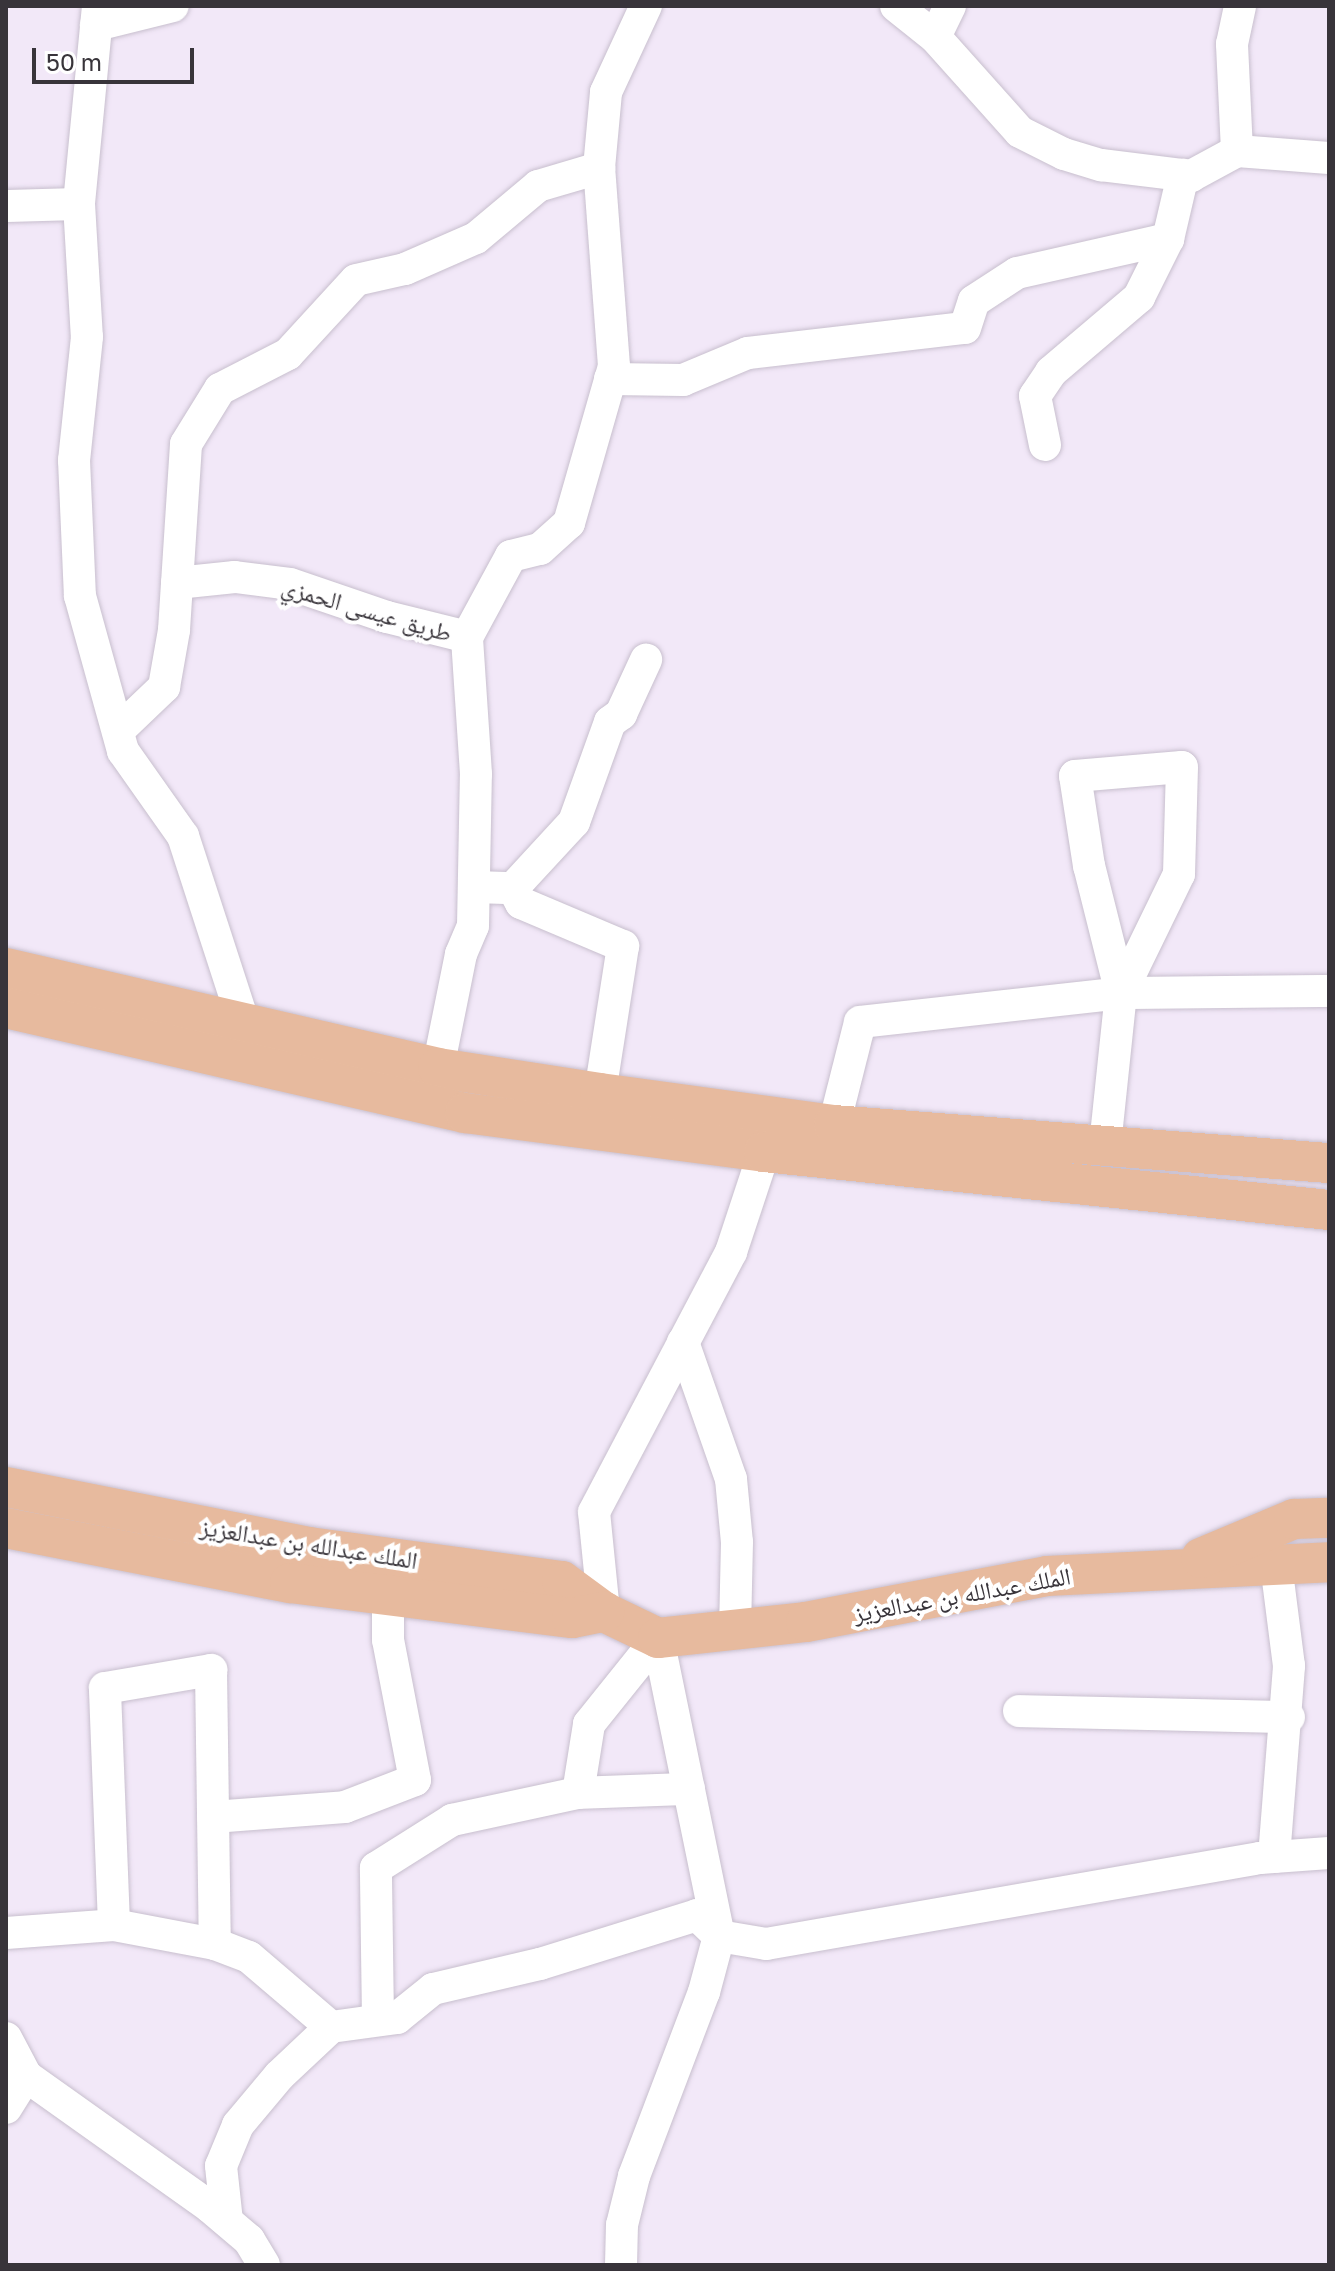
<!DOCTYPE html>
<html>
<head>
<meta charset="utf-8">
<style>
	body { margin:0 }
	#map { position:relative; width:1335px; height:2271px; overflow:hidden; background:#f2e8f8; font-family:"Golos Text","Noto Naskh Arabic",sans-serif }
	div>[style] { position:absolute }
	.roads { filter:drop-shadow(0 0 2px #c8bfce) drop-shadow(0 0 2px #c8bfce) }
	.minor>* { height:32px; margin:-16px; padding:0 16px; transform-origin:16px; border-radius:16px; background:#fff }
	.major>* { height:40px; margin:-20px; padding:0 20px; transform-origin:20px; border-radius:20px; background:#e7ba9e }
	span { translate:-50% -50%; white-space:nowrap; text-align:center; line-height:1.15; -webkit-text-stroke:8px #fff; paint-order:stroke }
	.street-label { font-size:24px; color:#38343a }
	.frame { position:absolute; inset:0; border:8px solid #38343a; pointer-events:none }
	.scale { position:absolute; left:32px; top:48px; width:162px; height:36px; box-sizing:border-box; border:4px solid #38343a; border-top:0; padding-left:10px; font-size:24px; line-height:28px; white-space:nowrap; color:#38343a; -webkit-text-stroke:6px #fff; paint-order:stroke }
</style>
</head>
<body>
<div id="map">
	<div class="roads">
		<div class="minor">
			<i style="left:98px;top:6px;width:199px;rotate:95.5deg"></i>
			<i style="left:79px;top:204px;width:133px;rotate:86.6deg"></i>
			<i style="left:87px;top:337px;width:124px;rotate:96deg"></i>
			<i style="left:74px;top:460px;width:136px;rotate:87.5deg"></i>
			<i style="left:80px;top:596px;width:161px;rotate:74.5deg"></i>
			<i style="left:123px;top:751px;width:104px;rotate:54.8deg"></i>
			<i style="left:183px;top:836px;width:198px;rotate:72deg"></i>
			<i style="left:896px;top:6px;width:50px;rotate:38.5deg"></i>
			<i style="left:950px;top:6px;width:34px;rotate:116deg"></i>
			<i style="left:935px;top:37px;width:127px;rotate:48.2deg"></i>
			<i style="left:1020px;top:132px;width:49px;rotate:26.6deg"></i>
			<i style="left:1064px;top:154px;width:39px;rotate:17deg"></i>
			<i style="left:1101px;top:165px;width:91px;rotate:7deg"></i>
			<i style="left:1191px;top:176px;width:52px;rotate:-28.5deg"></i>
			<i style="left:1237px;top:151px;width:92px;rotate:4.4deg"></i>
			<i style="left:96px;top:25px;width:79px;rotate:-13.9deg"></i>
			<i style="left:1237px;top:151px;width:107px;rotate:-92.7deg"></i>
			<i style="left:1232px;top:44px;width:39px;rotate:-78deg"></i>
			<i style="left:6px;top:206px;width:73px;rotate:-1.6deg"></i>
			<i style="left:610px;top:379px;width:73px;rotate:0.8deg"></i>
			<i style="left:683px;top:380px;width:70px;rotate:-22.6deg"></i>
			<i style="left:748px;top:353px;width:218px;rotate:-6.6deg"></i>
			<i style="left:965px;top:328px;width:28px;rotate:-72deg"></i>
			<i style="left:974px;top:301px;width:51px;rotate:-33.1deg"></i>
			<i style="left:1017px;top:273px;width:155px;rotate:-12.7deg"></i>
			<i style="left:1168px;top:239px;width:66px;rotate:-76.8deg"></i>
			<i style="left:1045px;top:445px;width:50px;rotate:-101.5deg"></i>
			<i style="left:1035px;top:396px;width:29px;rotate:-56deg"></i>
			<i style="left:1051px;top:372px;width:116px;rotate:-40.4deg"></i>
			<i style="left:1139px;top:297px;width:65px;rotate:-63.4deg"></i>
			<i style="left:177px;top:583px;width:58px;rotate:-5.9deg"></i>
			<i style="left:235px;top:577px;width:55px;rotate:7.3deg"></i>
			<i style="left:290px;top:584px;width:102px;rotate:18.8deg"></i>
			<i style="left:387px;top:617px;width:82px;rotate:14deg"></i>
			<i style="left:467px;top:637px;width:92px;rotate:-61.5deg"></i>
			<i style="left:511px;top:556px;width:30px;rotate:-14deg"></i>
			<i style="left:540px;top:549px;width:39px;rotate:-42deg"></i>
			<i style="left:569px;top:523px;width:163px;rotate:-74deg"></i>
			<i style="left:614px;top:366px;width:199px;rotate:-94.3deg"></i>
			<i style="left:118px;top:731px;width:64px;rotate:-43.7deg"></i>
			<i style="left:164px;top:687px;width:58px;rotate:-80deg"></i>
			<i style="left:174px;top:630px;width:186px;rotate:-86.3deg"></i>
			<i style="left:186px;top:444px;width:65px;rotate:-58.3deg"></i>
			<i style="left:220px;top:389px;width:76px;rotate:-27.2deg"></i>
			<i style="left:288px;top:354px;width:100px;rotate:-47.4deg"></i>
			<i style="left:356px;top:280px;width:50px;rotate:-12.7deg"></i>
			<i style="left:405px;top:269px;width:77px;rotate:-23.6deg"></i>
			<i style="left:476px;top:238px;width:81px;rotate:-40deg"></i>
			<i style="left:538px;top:186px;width:64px;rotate:-16.4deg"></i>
			<i style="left:599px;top:168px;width:76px;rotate:-84.7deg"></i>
			<i style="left:606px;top:92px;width:95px;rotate:-65.1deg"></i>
			<i style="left:475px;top:887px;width:38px;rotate:2deg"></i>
			<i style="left:513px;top:888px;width:90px;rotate:-47.3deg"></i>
			<i style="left:574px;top:822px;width:106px;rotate:-70.2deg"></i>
			<i style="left:610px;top:722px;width:14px;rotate:-36deg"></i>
			<i style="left:621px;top:714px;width:60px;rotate:-65.2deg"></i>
			<i style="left:513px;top:888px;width:17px;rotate:62deg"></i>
			<i style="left:521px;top:903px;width:111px;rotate:22.9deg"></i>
			<i style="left:623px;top:946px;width:149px;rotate:98.9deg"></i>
			<i style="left:1121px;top:993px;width:208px;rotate:-0.6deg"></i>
			<i style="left:438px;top:1068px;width:116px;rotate:-78.6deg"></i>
			<i style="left:461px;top:954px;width:30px;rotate:-67deg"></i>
			<i style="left:473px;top:926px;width:152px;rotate:-88.9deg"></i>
			<i style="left:476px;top:774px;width:137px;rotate:-93.8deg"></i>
			<i style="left:834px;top:1125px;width:106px;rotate:-75.8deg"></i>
			<i style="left:860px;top:1022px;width:263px;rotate:-6.3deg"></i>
			<i style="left:1121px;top:993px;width:131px;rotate:-104.1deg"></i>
			<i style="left:1089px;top:866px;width:91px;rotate:-98.8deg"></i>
			<i style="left:1075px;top:776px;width:107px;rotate:-4.8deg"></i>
			<i style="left:1182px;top:767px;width:107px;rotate:91.6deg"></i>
			<i style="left:1179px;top:874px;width:132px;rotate:116deg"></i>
			<i style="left:1121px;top:993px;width:152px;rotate:96deg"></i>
			<i style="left:683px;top:1342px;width:145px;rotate:70.7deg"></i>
			<i style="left:731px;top:1479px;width:63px;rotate:84.6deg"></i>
			<i style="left:737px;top:1542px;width:88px;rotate:91.3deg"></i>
			<i style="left:604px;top:1612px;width:100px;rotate:-95.7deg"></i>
			<i style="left:594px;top:1512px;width:294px;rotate:-62.2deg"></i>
			<i style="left:731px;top:1252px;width:105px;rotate:-71.7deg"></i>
			<i style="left:1019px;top:1711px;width:270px;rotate:1.3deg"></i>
			<i style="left:578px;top:1793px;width:111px;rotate:-2.1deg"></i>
			<i style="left:213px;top:1817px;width:132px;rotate:-4.3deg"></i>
			<i style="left:345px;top:1807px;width:75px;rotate:-21.1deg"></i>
			<i style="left:415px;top:1780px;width:143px;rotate:-100.9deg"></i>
			<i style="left:388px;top:1640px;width:44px;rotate:-90deg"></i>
			<i style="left:1274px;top:1857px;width:192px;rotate:-85.5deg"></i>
			<i style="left:1289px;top:1666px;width:103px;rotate:-97.3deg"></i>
			<i style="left:114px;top:1925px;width:237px;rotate:-92.2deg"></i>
			<i style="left:105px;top:1688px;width:108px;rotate:-9.6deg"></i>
			<i style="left:211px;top:1670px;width:274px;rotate:89.2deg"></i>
			<i style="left:6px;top:1933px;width:108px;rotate:-4.2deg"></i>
			<i style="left:114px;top:1925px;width:103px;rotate:10.7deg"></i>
			<i style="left:215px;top:1944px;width:36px;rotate:21deg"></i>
			<i style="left:249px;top:1957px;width:108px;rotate:40.5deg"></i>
			<i style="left:331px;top:2027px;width:71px;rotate:136.7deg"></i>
			<i style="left:279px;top:2076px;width:64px;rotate:129.9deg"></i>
			<i style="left:238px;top:2125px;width:44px;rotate:112.5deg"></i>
			<i style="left:221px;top:2166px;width:55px;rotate:83.8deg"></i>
			<i style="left:378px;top:2020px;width:152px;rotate:-90.8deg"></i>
			<i style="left:376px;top:1868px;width:90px;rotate:-32.3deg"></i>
			<i style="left:452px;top:1820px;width:129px;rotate:-12.1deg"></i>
			<i style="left:578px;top:1793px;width:70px;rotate:-80.9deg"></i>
			<i style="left:589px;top:1724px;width:110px;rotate:-51.3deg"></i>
			<i style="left:331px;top:2027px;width:67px;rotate:-7.8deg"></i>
			<i style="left:397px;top:2018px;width:46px;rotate:-38.9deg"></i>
			<i style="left:433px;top:1989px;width:110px;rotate:-13.2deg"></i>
			<i style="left:540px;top:1964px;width:164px;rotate:-17.3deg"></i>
			<i style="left:697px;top:1915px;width:30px;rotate:44deg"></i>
			<i style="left:719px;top:1936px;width:48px;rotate:9.7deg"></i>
			<i style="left:766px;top:1944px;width:501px;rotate:-9.88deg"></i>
			<i style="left:1260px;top:1858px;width:69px;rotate:-4.1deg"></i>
			<i style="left:6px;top:2038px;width:43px;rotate:62.2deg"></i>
			<i style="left:26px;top:2076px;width:226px;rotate:35.4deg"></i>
			<i style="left:210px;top:2207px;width:51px;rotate:40.2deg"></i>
			<i style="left:249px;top:2240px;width:29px;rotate:59deg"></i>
			<i style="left:6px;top:2108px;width:38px;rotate:-58deg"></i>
			<i style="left:621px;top:2265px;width:40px;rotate:-88.6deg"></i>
			<i style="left:622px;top:2225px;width:50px;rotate:-76.2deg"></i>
			<i style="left:634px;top:2176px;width:197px;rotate:-69.2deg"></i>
			<i style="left:704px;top:1992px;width:58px;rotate:-75deg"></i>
			<i style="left:719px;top:1936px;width:304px;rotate:-101.6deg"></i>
		</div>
		<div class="major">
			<i style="left:6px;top:968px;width:443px;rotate:13deg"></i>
			<i style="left:438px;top:1068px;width:164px;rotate:8.8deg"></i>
			<i style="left:600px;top:1093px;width:236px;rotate:7.8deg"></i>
			<i style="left:834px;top:1125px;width:496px;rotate:4.4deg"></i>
			<i style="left:6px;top:1008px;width:471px;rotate:12.9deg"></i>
			<i style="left:465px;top:1113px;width:302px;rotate:7.4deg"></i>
			<i style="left:764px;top:1152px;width:568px;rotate:5.86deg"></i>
			<i style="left:6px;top:1487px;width:309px;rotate:11.2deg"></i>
			<i style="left:309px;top:1547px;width:255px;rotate:7.7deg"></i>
			<i style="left:562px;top:1581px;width:52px;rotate:36.4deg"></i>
			<i style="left:604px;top:1612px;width:60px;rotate:25.7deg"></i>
			<i style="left:658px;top:1638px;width:149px;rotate:-6.2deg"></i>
			<i style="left:806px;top:1622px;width:245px;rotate:-10.8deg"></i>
			<i style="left:1047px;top:1576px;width:282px;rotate:-2.8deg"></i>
			<i style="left:6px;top:1528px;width:289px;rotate:11deg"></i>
			<i style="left:290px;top:1583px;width:284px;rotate:7.1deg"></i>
			<i style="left:572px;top:1618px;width:33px;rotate:-11deg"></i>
			<i style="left:1201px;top:1558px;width:101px;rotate:-22.8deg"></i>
			<i style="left:1294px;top:1519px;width:35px;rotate:-2deg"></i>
		</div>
	</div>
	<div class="street-label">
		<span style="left:367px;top:609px;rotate:16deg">طريق عيسى الحمزي</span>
		<span style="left:309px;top:1543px;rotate:9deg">الملك عبدالله بن عبدالعزيز</span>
		<span style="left:962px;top:1594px;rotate:-10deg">الملك عبدالله بن عبدالعزيز</span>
	</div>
	<div class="frame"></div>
	<div class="scale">50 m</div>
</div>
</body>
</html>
